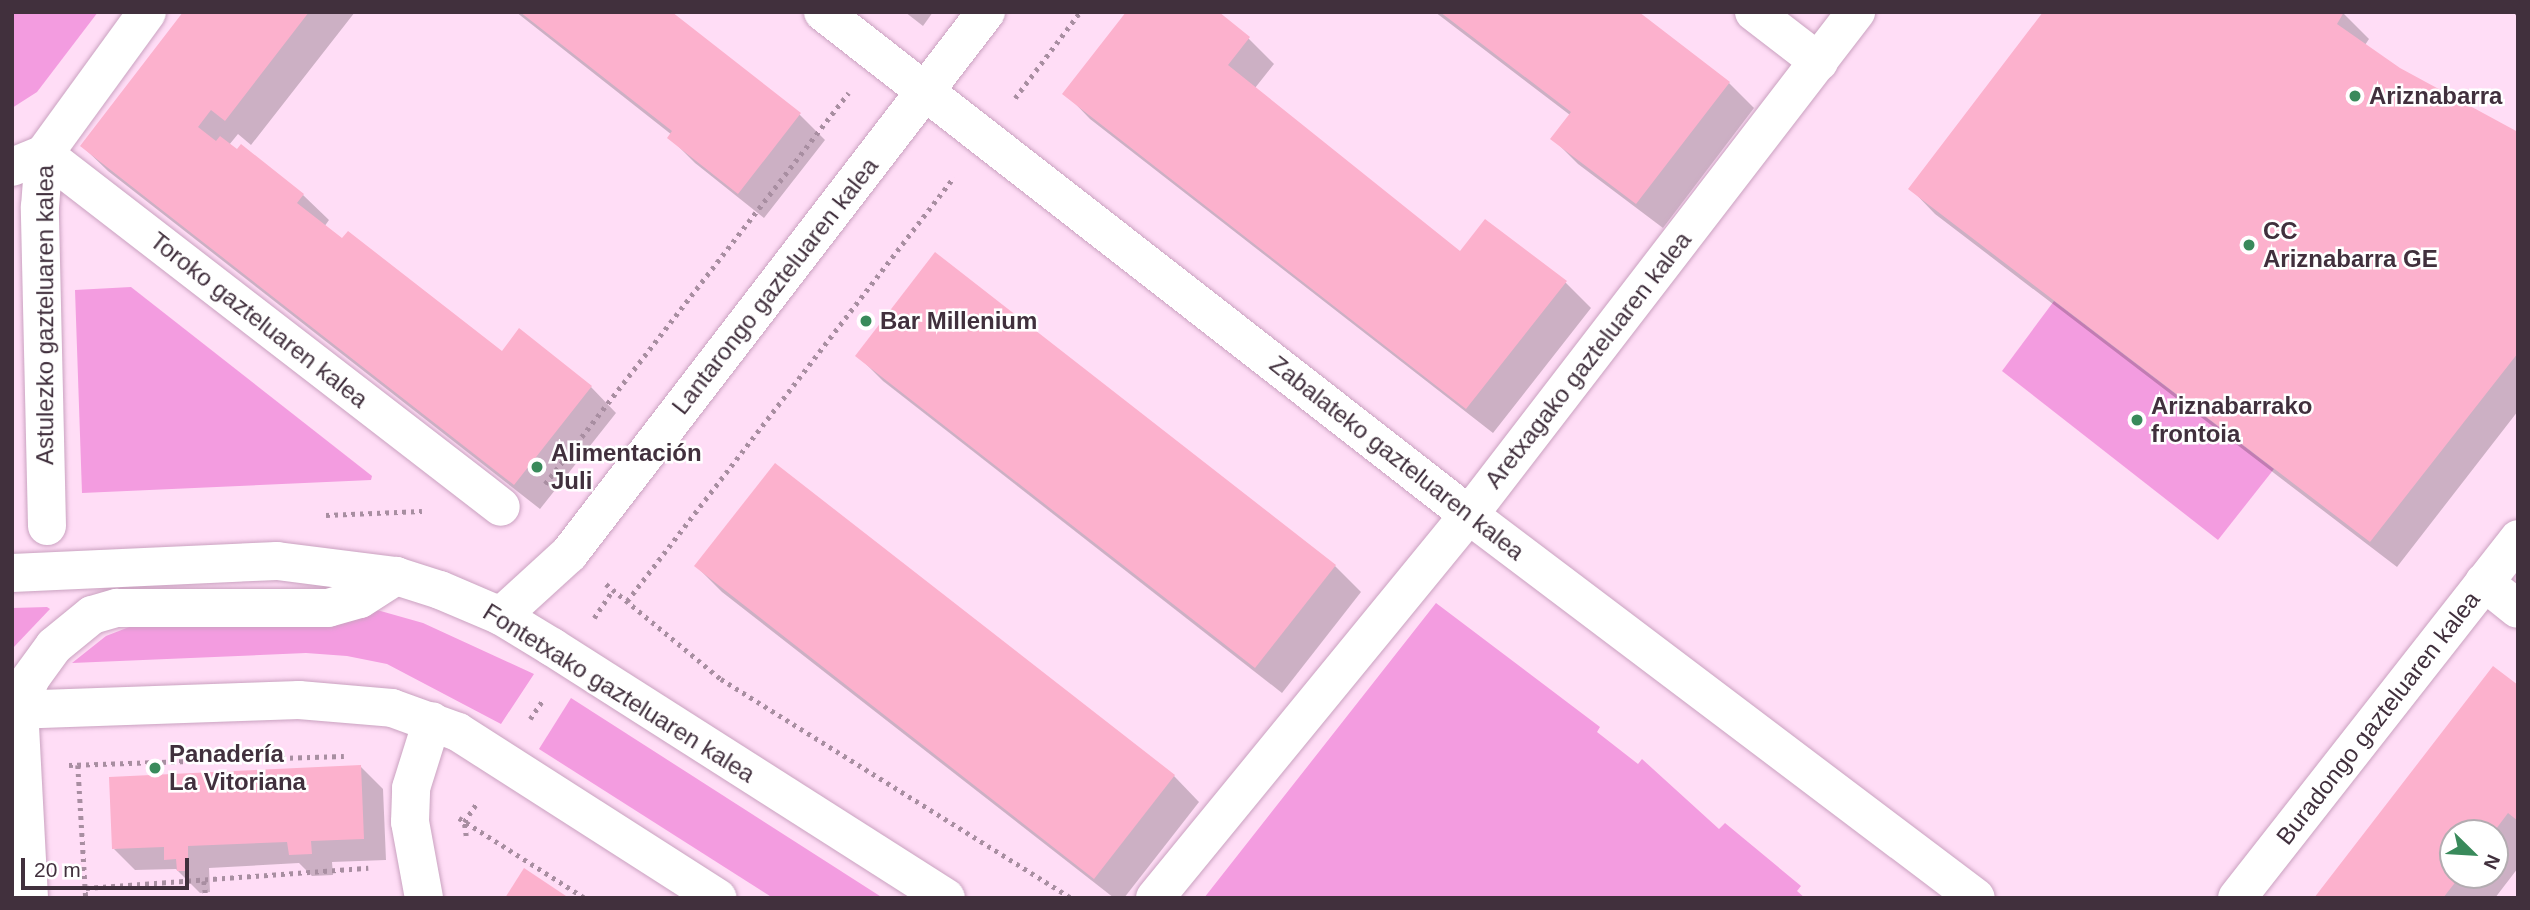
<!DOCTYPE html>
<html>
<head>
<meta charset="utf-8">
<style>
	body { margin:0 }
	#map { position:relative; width:2530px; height:910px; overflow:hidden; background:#ffddf6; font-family:Helvetica,sans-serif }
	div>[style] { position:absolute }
	.green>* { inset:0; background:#f39ce0 }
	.shadow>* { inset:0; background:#0003 }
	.building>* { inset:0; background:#fcb1cd }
	.path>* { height:4.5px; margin-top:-2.25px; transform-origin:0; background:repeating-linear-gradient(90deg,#a88ea1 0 3.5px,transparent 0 8.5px) }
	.roads { filter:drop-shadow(0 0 2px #caa2c0) drop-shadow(0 0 2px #caa2c0) }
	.minor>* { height:38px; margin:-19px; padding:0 19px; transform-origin:19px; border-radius:19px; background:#fff }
	.major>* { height:38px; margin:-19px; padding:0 19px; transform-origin:19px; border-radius:19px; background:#fff }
	.dots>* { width:19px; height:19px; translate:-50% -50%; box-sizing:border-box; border:4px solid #fff; border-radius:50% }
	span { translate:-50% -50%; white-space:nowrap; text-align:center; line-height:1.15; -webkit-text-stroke:5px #fff; paint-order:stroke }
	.poi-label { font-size:24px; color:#41303d; font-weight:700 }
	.left { translate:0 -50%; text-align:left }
	.street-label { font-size:24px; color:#41303d }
	.frame { position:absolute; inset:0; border:14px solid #41303d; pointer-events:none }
	.north { position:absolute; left:2439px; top:819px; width:70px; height:70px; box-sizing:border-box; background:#fff; border:2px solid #b3acb1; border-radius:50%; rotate:114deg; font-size:19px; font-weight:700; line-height:28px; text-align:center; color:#41303d }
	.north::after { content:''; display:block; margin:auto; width:24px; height:32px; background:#398a5b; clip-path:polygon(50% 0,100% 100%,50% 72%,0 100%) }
	.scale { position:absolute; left:21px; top:858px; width:168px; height:32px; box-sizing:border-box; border:4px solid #41303d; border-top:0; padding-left:9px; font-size:21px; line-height:24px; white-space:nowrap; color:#41303d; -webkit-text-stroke:5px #fff; paint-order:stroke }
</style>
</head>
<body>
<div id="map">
	<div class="green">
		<i style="clip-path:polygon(12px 12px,98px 12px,37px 92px,12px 108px)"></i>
		<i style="clip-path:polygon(131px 287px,372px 476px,371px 480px,82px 493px,75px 290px)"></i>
		<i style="clip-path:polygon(2054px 301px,2274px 469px,2218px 540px,2002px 371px)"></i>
		<i style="clip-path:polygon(1436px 603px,1600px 727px,1597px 732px,1638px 764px,1642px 759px,1719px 829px,1725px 823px,1801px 886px,1797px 891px,1805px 898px,1204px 898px)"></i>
		<i style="clip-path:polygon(47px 607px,50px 609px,12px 649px,12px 608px)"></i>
		<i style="clip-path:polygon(377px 610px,423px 623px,534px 674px,501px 724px,387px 664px,347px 656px,306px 653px,72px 663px,106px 636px,137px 624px)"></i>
		<i style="clip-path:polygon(571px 698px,883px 898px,773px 898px,539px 749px)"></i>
	</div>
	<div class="shadow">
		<i style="clip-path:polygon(186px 12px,355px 12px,251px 145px,238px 134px,229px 145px,303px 195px,329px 220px,324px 227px,342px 241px,502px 353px,591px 387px,616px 413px,540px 509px,108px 171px,82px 146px)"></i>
		<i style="clip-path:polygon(516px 12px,669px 12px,799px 114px,825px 140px,764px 218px,695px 163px,670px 138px,672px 135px)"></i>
		<i style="clip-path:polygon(905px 12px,933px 12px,923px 26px)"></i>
		<i style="clip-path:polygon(1435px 12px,1636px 12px,1729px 83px,1754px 108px,1663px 228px,1578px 164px,1553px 139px,1570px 115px)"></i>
		<i style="clip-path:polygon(2342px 12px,2369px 39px,2365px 45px,2399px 69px,2518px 134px,2518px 411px,2397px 567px,1935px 214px,1910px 188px)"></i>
		<i style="clip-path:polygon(1248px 38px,1274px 64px,1255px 88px,1461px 254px,1485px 222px,1566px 283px,1591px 308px,1493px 433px,1090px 119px,1065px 93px)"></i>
		<i style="clip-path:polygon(858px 356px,1335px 566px,1361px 592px,1282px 693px,883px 381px)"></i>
		<i style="clip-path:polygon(696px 566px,1174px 776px,1199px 802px,1124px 898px,1114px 898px,722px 592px)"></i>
		<i style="clip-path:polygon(evenodd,2518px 687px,2518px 868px,2495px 898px,2316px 898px,2518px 687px,2453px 833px,2495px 833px,2495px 875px,2453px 875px,2453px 833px)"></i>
		<i style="clip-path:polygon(361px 767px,383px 789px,386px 860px,332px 862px,333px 875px,312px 876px,299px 863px,209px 868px,210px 892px,200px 893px,176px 869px,135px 870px,114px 849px)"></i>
	</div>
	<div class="building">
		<i style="clip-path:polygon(183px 12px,309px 12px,225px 121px,211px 110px,198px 127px,216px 141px,220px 136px,237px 149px,241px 144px,304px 194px,297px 203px,342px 238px,348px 231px,502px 351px,519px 328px,592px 386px,514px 485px,80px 146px)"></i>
		<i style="clip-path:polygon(520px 12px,672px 12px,801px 113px,738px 194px,667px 138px,672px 131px)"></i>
		<i style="clip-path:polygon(1126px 12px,1219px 12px,1250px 37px,1228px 65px,1460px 251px,1485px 219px,1567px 281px,1466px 409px,1062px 94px)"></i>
		<i style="clip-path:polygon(1440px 12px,1639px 12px,1730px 82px,1636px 204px,1550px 139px,1571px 112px)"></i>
		<i style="clip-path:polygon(2043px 12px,2344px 12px,2337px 24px,2400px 68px,2518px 132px,2518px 353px,2370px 542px,1908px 189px)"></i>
		<i style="clip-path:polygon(935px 252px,1336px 565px,1255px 668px,855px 356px)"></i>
		<i style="clip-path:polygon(775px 463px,1175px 775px,1094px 879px,694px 566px)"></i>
		<i style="clip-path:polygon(2493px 666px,2518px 685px,2518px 821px,2508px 813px,2493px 833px,2453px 833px,2453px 875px,2461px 875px,2443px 898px,2314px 898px)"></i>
		<i style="clip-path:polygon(361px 765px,364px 839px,311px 841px,312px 854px,289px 855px,287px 842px,188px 846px,188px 871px,177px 871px,176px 859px,164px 860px,164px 847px,112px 849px,109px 777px)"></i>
		<i style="clip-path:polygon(524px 868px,569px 898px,505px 898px)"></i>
	</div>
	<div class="path">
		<i style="left:2516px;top:12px;width:2px;rotate:27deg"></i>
		<i style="left:1015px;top:98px;width:108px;rotate:-52.9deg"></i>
		<i style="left:545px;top:484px;width:495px;rotate:-52.2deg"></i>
		<i style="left:326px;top:515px;width:96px;rotate:-2.4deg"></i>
		<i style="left:606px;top:584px;width:149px;rotate:39.6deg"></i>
		<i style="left:721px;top:679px;width:413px;rotate:32deg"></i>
		<i style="left:627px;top:601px;width:535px;rotate:-52.36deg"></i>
		<i style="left:594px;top:618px;width:34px;rotate:-56deg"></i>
		<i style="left:530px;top:719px;width:23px;rotate:-56deg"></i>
		<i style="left:69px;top:765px;width:275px;rotate:-1.9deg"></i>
		<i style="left:78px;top:765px;width:133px;rotate:86.6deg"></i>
		<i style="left:459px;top:818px;width:149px;rotate:32.4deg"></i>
		<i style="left:466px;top:836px;width:14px;rotate:-98deg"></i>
		<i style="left:464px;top:822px;width:23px;rotate:-56deg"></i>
		<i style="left:204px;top:881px;width:17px;rotate:83deg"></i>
		<i style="left:86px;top:888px;width:283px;rotate:-4.1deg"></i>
	</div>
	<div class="roads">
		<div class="minor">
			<i style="left:823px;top:12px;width:819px;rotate:37.91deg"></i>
			<i style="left:1469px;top:515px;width:635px;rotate:37.07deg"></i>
			<i style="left:1754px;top:12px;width:82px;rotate:37.6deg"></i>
			<i style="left:12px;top:167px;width:35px;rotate:-22deg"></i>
			<i style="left:44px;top:154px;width:577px;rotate:37.68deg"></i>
			<i style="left:47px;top:526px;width:319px;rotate:-91.3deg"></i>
			<i style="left:40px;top:207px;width:53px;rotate:-85.7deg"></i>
			<i style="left:44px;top:154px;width:175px;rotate:-54deg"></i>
			<i style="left:12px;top:573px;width:265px;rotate:-2.6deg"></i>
			<i style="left:277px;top:561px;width:120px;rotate:7.2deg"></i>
			<i style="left:396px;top:576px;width:46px;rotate:17.7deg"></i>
			<i style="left:440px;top:590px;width:66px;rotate:23.1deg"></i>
			<i style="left:501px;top:616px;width:60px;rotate:31.3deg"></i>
			<i style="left:552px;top:647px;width:467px;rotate:32.5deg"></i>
			<i style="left:2484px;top:582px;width:43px;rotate:38.5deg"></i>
			<i style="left:501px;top:616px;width:92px;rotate:-42.4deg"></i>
			<i style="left:569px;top:554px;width:684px;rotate:-52.43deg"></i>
			<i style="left:29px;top:898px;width:188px;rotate:-93deg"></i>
			<i style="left:19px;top:710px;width:33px;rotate:-70deg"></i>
			<i style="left:30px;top:679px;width:41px;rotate:-54deg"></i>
			<i style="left:54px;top:646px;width:49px;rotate:-39.2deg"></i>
			<i style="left:92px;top:615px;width:26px;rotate:-16deg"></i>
			<i style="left:117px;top:608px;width:211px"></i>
			<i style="left:328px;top:608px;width:33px;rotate:-16deg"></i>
			<i style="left:360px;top:599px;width:43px;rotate:-32.6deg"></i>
			<i style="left:424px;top:898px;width:77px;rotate:-100.4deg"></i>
			<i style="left:410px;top:822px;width:34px;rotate:-88deg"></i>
			<i style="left:411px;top:788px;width:70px;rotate:-72.6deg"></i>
			<i style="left:1155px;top:898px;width:495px;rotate:-50.7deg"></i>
			<i style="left:1469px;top:515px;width:635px;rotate:-52.43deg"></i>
			<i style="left:2237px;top:898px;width:456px;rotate:-51.9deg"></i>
		</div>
		<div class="major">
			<i style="left:12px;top:710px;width:287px;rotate:-2deg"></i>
			<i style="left:299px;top:700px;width:93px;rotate:4.9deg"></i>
			<i style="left:392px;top:708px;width:70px;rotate:20deg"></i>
			<i style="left:458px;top:732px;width:308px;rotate:32.6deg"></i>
		</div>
	</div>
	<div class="dots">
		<i style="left:2355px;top:96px;background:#398a5b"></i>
		<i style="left:2249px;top:245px;background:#398a5b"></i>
		<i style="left:866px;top:321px;background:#398a5b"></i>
		<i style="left:2137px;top:420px;background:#398a5b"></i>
		<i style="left:537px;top:467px;background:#398a5b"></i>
		<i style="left:155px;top:768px;background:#398a5b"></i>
	</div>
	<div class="poi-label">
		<span class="left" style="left:2369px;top:96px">Ariznabarra</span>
		<span class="left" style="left:2263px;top:245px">CC<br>Ariznabarra GE</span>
		<span class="left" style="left:880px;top:321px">Bar Millenium</span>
		<span class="left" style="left:2151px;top:420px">Ariznabarrako<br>frontoia</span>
		<span class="left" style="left:551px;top:467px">Alimentación<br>Juli</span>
		<span class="left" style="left:169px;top:768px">Panadería<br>La Vitoriana</span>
	</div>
	<div class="street-label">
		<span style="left:775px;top:286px;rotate:-52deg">Lantarongo gazteluaren kalea</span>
		<span style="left:45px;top:315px;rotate:-90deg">Astulezko gazteluaren kalea</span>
		<span style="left:259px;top:320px;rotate:38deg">Toroko gazteluaren kalea</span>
		<span style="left:1588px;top:360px;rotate:-52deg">Aretxagako gazteluaren kalea</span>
		<span style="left:1397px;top:458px;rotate:38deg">Zabalateko gazteluaren kalea</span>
		<span style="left:619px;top:693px;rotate:32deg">Fontetxako gazteluaren kalea</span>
		<span style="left:2378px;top:718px;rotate:-52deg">Buradongo gazteluaren kalea</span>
	</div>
	<div class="frame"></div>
	<div class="north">N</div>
	<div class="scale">20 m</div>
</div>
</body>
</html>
